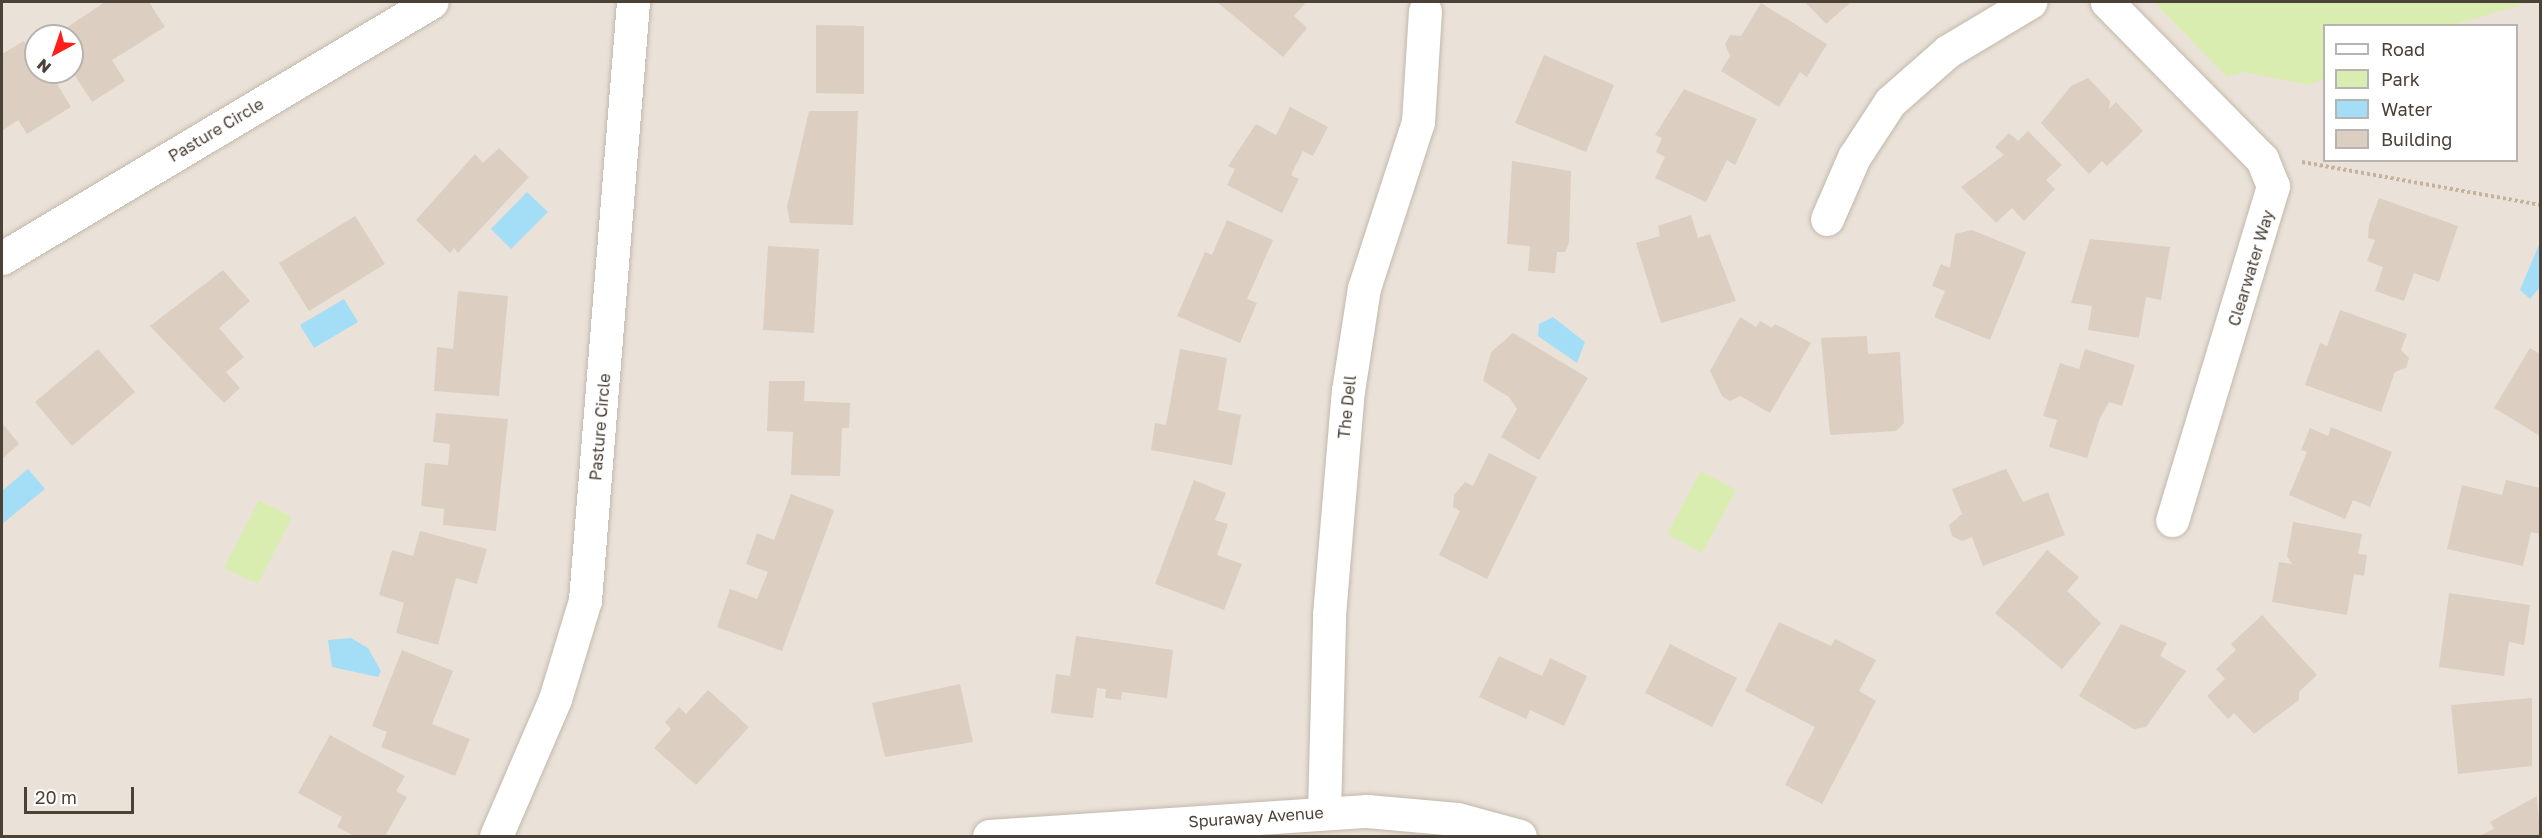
<!DOCTYPE html>
<html>
<head>
<meta charset="utf-8">
<style>
	body { margin:0 }
	#map { position:relative; width:2542px; height:838px; overflow:hidden; background:#f6f1ea; font-family:"Golos Text",sans-serif }
	div>[style] { position:absolute }
	.residential>* { inset:0; background:#eae2d8 }
	.green>* { inset:0; background:#d9edb0 }
	.water>* { inset:0; background:#a3def6 }
	.building>* { inset:0; background:#dccec1 }
	.path>* { height:4px; margin-top:-2px; transform-origin:0; background:repeating-linear-gradient(90deg,#c5b29c 0 3px,transparent 0 6px) }
	.roads { filter:drop-shadow(0 0 2px #c2b8ac) drop-shadow(0 0 2px #c2b8ac) }
	.minor>* { height:33px; margin:-16.5px; padding:0 16.5px; transform-origin:16.5px; border-radius:16.5px; background:#fff }
	.tertiary>* { height:33px; margin:-16.5px; padding:0 16.5px; transform-origin:16.5px; border-radius:16.5px; background:#fff }
	span { translate:-50% -50%; white-space:nowrap; text-align:center; line-height:1.15; -webkit-text-stroke:4.5px #fff; paint-order:stroke }
	.street-label { font-size:16px; color:#4b4137 }
	.frame { position:absolute; inset:0; border:3px solid #4b4137; pointer-events:none }
	.legend { position:absolute; left:2323px; top:24px; width:195px; height:138px; box-sizing:border-box; background:#fff; border:2px solid #b7b3af; margin:0; padding:8px 10px; list-style:none; font-size:18px; color:#4b4137 }
	.legend li { display:flex; align-items:center; gap:12px; height:30px }
	.legend b { width:30px; border:2px solid #b7b3af }
	.north { position:absolute; left:24px; top:24px; width:60px; height:60px; box-sizing:border-box; background:#fff; border:2px solid #b7b3af; border-radius:50%; rotate:220deg; font-size:16px; font-weight:700; line-height:24px; text-align:center; color:#4b4137 }
	.north::after { content:''; display:block; margin:auto; width:21px; height:27px; background:#ff1f18; clip-path:polygon(50% 0,100% 100%,50% 72%,0 100%) }
	.scale { position:absolute; left:24px; top:787px; width:110px; height:27px; box-sizing:border-box; border:3px solid #4b4137; border-top:0; padding-left:8px; font-size:18px; line-height:21px; white-space:nowrap; color:#4b4137; -webkit-text-stroke:4px #fff; paint-order:stroke }
</style>
</head>
<body>
<div id="map">
	<div class="residential">
		<i style="clip-path:polygon(evenodd,2px 2px,2540px 2px,2540px 836px,2px 836px,2px 2px,2324px 26px,2516px 26px,2516px 160px,2324px 160px,2324px 26px,2px 2px,36px 36px,72px 36px,72px 72px,36px 72px,36px 36px)"></i>
	</div>
	<div class="green">
		<i style="clip-path:polygon(2154px 2px,2531px 2px,2453px 25px,2324px 26px,2324px 79px,2309px 85px,2243px 72px,2227px 77px)"></i>
		<i style="clip-path:polygon(1701px 471px,1736px 490px,1702px 553px,1667px 534px)"></i>
		<i style="clip-path:polygon(259px 500px,292px 517px,258px 584px,224px 568px)"></i>
	</div>
	<div class="water">
		<i style="clip-path:polygon(527px 192px,548px 212px,511px 249px,491px 229px)"></i>
		<i style="clip-path:polygon(2540px 242px,2540px 287px,2530px 299px,2520px 290px)"></i>
		<i style="clip-path:polygon(344px 299px,358px 322px,314px 348px,300px 325px)"></i>
		<i style="clip-path:polygon(1553px 317px,1585px 342px,1577px 363px,1538px 336px,1539px 324px)"></i>
		<i style="clip-path:polygon(28px 469px,45px 489px,2px 524px,2px 491px)"></i>
		<i style="clip-path:polygon(351px 638px,368px 648px,381px 671px,378px 677px,332px 667px,328px 640px)"></i>
	</div>
	<div class="building">
		<i style="clip-path:polygon(105px 2px,149px 2px,165px 27px,112px 60px,125px 81px,92px 102px,72px 71px,72px 36px,54px 36px)"></i>
		<i style="clip-path:polygon(1217px 2px,1306px 2px,1294px 16px,1307px 28px,1283px 57px)"></i>
		<i style="clip-path:polygon(1805px 2px,1851px 2px,1826px 24px)"></i>
		<i style="clip-path:polygon(1761px 3px,1827px 44px,1807px 77px,1800px 72px,1779px 107px,1721px 71px,1730px 56px,1725px 44px,1730px 35px,1741px 36px)"></i>
		<i style="clip-path:polygon(816px 25px,864px 26px,864px 94px,816px 93px)"></i>
		<i style="clip-path:polygon(24px 41px,36px 60px,36px 72px,50px 72px,71px 107px,27px 134px,18px 120px,2px 131px,2px 54px)"></i>
		<i style="clip-path:polygon(1544px 55px,1614px 85px,1586px 152px,1515px 123px)"></i>
		<i style="clip-path:polygon(2088px 78px,2110px 101px,2109px 109px,2116px 102px,2143px 131px,2107px 166px,2102px 161px,2089px 174px,2041px 123px,2071px 86px)"></i>
		<i style="clip-path:polygon(1684px 89px,1757px 119px,1735px 165px,1727px 160px,1706px 202px,1655px 178px,1665px 157px,1656px 152px,1662px 138px,1655px 135px)"></i>
		<i style="clip-path:polygon(1290px 107px,1328px 127px,1313px 156px,1303px 151px,1291px 175px,1299px 179px,1282px 213px,1227px 185px,1235px 169px,1228px 166px,1256px 124px,1276px 135px)"></i>
		<i style="clip-path:polygon(809px 111px,858px 111px,853px 225px,790px 223px,787px 207px)"></i>
		<i style="clip-path:polygon(2028px 131px,2062px 165px,2046px 180px,2055px 189px,2024px 221px,2012px 208px,1996px 223px,1961px 187px,2004px 155px,1995px 147px,2009px 133px,2018px 141px)"></i>
		<i style="clip-path:polygon(499px 148px,529px 177px,458px 253px,454px 248px,450px 253px,416px 220px,475px 154px,483px 163px)"></i>
		<i style="clip-path:polygon(1512px 161px,1571px 171px,1569px 243px,1565px 252px,1557px 252px,1555px 273px,1528px 271px,1530px 246px,1507px 244px)"></i>
		<i style="clip-path:polygon(2379px 198px,2458px 226px,2439px 282px,2414px 273px,2404px 301px,2375px 291px,2383px 267px,2367px 261px,2375px 240px,2368px 238px,2369px 225px)"></i>
		<i style="clip-path:polygon(1691px 215px,1698px 238px,1710px 234px,1736px 301px,1661px 323px,1636px 243px,1660px 236px,1658px 226px)"></i>
		<i style="clip-path:polygon(355px 216px,385px 264px,309px 311px,279px 263px)"></i>
		<i style="clip-path:polygon(1227px 220px,1273px 240px,1247px 299px,1257px 303px,1240px 343px,1177px 316px,1205px 252px,1212px 255px)"></i>
		<i style="clip-path:polygon(1972px 230px,2026px 252px,1990px 340px,1934px 317px,1945px 291px,1932px 286px,1941px 264px,1950px 268px,1955px 234px)"></i>
		<i style="clip-path:polygon(2090px 239px,2170px 247px,2161px 300px,2146px 297px,2139px 338px,2088px 330px,2092px 306px,2071px 303px)"></i>
		<i style="clip-path:polygon(768px 246px,819px 249px,814px 333px,763px 330px)"></i>
		<i style="clip-path:polygon(223px 270px,250px 301px,219px 328px,244px 357px,226px 372px,240px 388px,224px 403px,150px 326px)"></i>
		<i style="clip-path:polygon(458px 291px,508px 296px,499px 396px,434px 391px,437px 347px,453px 349px)"></i>
		<i style="clip-path:polygon(2340px 310px,2407px 334px,2401px 350px,2409px 358px,2406px 368px,2395px 372px,2381px 412px,2305px 385px,2320px 343px,2327px 346px)"></i>
		<i style="clip-path:polygon(1740px 317px,1756px 327px,1760px 321px,1772px 328px,1775px 324px,1811px 343px,1770px 413px,1740px 396px,1730px 401px,1722px 396px,1710px 371px)"></i>
		<i style="clip-path:polygon(1513px 333px,1588px 378px,1539px 460px,1501px 437px,1517px 409px,1509px 397px,1483px 381px,1491px 352px)"></i>
		<i style="clip-path:polygon(1867px 336px,1868px 354px,1900px 352px,1904px 423px,1896px 431px,1830px 435px,1821px 338px)"></i>
		<i style="clip-path:polygon(2530px 348px,2540px 354px,2540px 436px,2494px 408px)"></i>
		<i style="clip-path:polygon(98px 349px,135px 392px,72px 446px,35px 402px)"></i>
		<i style="clip-path:polygon(1180px 349px,1227px 358px,1218px 410px,1241px 415px,1232px 465px,1151px 450px,1155px 423px,1166px 425px)"></i>
		<i style="clip-path:polygon(2085px 349px,2135px 365px,2122px 406px,2109px 402px,2100px 418px,2087px 458px,2049px 447px,2057px 420px,2043px 416px,2060px 363px,2079px 369px)"></i>
		<i style="clip-path:polygon(769px 381px,805px 381px,804px 401px,850px 403px,849px 428px,842px 428px,840px 476px,791px 475px,793px 432px,767px 431px)"></i>
		<i style="clip-path:polygon(436px 413px,508px 419px,496px 531px,443px 525px,444px 509px,421px 506px,425px 463px,448px 465px,450px 444px,433px 442px)"></i>
		<i style="clip-path:polygon(2px 423px,19px 444px,2px 459px)"></i>
		<i style="clip-path:polygon(2331px 427px,2392px 452px,2370px 507px,2353px 500px,2345px 519px,2289px 495px,2307px 452px,2301px 450px,2310px 428px,2328px 436px)"></i>
		<i style="clip-path:polygon(1489px 453px,1537px 477px,1487px 579px,1439px 555px,1460px 511px,1453px 507px,1454px 495px,1465px 482px,1473px 486px)"></i>
		<i style="clip-path:polygon(2006px 469px,2023px 502px,2048px 492px,2065px 535px,1983px 566px,1972px 537px,1962px 541px,1952px 536px,1949px 525px,1962px 514px,1952px 489px)"></i>
		<i style="clip-path:polygon(1194px 480px,1226px 493px,1215px 520px,1228px 524px,1217px 555px,1242px 564px,1224px 610px,1155px 584px)"></i>
		<i style="clip-path:polygon(2506px 480px,2540px 488px,2540px 534px,2531px 532px,2523px 566px,2447px 549px,2462px 485px,2502px 495px)"></i>
		<i style="clip-path:polygon(791px 494px,834px 510px,782px 651px,717px 627px,730px 589px,757px 599px,768px 572px,746px 564px,757px 533px,774px 540px)"></i>
		<i style="clip-path:polygon(2293px 522px,2362px 534px,2358px 554px,2367px 555px,2364px 576px,2354px 574px,2347px 615px,2272px 602px,2279px 562px,2292px 564px,2287px 556px)"></i>
		<i style="clip-path:polygon(420px 531px,487px 549px,477px 584px,456px 578px,438px 645px,396px 633px,404px 603px,379px 595px,392px 550px,413px 556px)"></i>
		<i style="clip-path:polygon(2047px 550px,2079px 577px,2067px 591px,2101px 623px,2062px 669px,1995px 613px)"></i>
		<i style="clip-path:polygon(2449px 593px,2530px 605px,2524px 645px,2509px 642px,2504px 676px,2439px 667px)"></i>
		<i style="clip-path:polygon(2262px 615px,2317px 675px,2299px 692px,2299px 700px,2254px 734px,2234px 713px,2228px 719px,2207px 696px,2225px 679px,2216px 669px,2236px 650px,2231px 644px)"></i>
		<i style="clip-path:polygon(1779px 622px,1831px 646px,1835px 639px,1876px 660px,1859px 691px,1876px 701px,1822px 804px,1785px 785px,1815px 727px,1745px 691px)"></i>
		<i style="clip-path:polygon(2121px 624px,2167px 643px,2160px 656px,2186px 671px,2146px 727px,2134px 729px,2079px 696px)"></i>
		<i style="clip-path:polygon(1076px 636px,1173px 650px,1167px 698px,1122px 692px,1121px 700px,1105px 698px,1106px 689px,1097px 688px,1093px 718px,1051px 713px,1056px 674px,1070px 676px)"></i>
		<i style="clip-path:polygon(1670px 644px,1737px 678px,1712px 727px,1645px 693px)"></i>
		<i style="clip-path:polygon(402px 650px,453px 671px,432px 724px,470px 739px,455px 776px,381px 747px,387px 732px,372px 726px)"></i>
		<i style="clip-path:polygon(1499px 656px,1542px 676px,1550px 658px,1587px 676px,1564px 726px,1530px 710px,1526px 719px,1479px 697px)"></i>
		<i style="clip-path:polygon(960px 684px,973px 742px,885px 757px,872px 703px)"></i>
		<i style="clip-path:polygon(708px 690px,749px 727px,696px 785px,654px 748px,671px 729px,665px 722px,679px 707px,686px 714px)"></i>
		<i style="clip-path:polygon(2532px 698px,2532px 766px,2458px 774px,2451px 705px)"></i>
		<i style="clip-path:polygon(330px 735px,405px 776px,396px 791px,407px 797px,385px 836px,354px 836px,337px 827px,342px 817px,298px 793px)"></i>
		<i style="clip-path:polygon(2537px 796px,2540px 836px,2479px 836px,2494px 829px,2490px 822px)"></i>
	</div>
	<div class="path">
		<i style="left:2302px;top:162px;width:242px;rotate:10.2deg"></i>
	</div>
	<div class="roads">
		<div class="minor">
			<i style="left:2107px;top:2px;width:221px;rotate:45.4deg"></i>
			<i style="left:2262px;top:159px;width:29px;rotate:68deg"></i>
			<i style="left:2273px;top:186px;width:349px;rotate:106.8deg"></i>
			<i style="left:1827px;top:219px;width:68px;rotate:-66.5deg"></i>
			<i style="left:1854px;top:157px;width:66px;rotate:-56.8deg"></i>
			<i style="left:1890px;top:102px;width:77px;rotate:-41.3deg"></i>
			<i style="left:1948px;top:51px;width:96px;rotate:-30.9deg"></i>
			<i style="left:2px;top:258px;width:500px;rotate:-30.8deg"></i>
			<i style="left:1324px;top:812px;width:197px;rotate:-88.5deg"></i>
			<i style="left:1329px;top:615px;width:225px;rotate:-85.2deg"></i>
			<i style="left:1348px;top:391px;width:104px;rotate:-81.2deg"></i>
			<i style="left:1364px;top:288px;width:175px;rotate:-72deg"></i>
			<i style="left:1418px;top:122px;width:111px;rotate:-86.4deg"></i>
			<i style="left:496px;top:836px;width:149px;rotate:-66.7deg"></i>
			<i style="left:555px;top:699px;width:103px;rotate:-73.1deg"></i>
			<i style="left:585px;top:600px;width:600px;rotate:-85.41deg"></i>
		</div>
		<div class="tertiary">
			<i style="left:989px;top:836px;width:379px;rotate:-3.8deg"></i>
			<i style="left:1367px;top:811px;width:90px;rotate:5.1deg"></i>
			<i style="left:1457px;top:819px;width:65px;rotate:15.1deg"></i>
		</div>
	</div>
	<div class="street-label">
		<span style="left:216px;top:130px;rotate:-31deg">Pasture Circle</span>
		<span style="left:2251px;top:268px;rotate:-73deg">Clearwater Way</span>
		<span style="left:1347px;top:407px;rotate:-84deg">The Dell</span>
		<span style="left:600px;top:427px;rotate:-85deg">Pasture Circle</span>
		<span style="left:1256px;top:817px;rotate:-4deg">Spuraway Avenue</span>
	</div>
	<div class="frame"></div>
	<ul class="legend">
	<li><b style="height:8px;background:#fff"></b>Road</li>
	<li><b style="height:16px;background:#d9edb0"></b>Park</li>
	<li><b style="height:16px;background:#a3def6"></b>Water</li>
	<li><b style="height:16px;background:#dccec1"></b>Building</li>
	</ul>
	<div class="north">N</div>
	<div class="scale">20 m</div>
</div>
</body>
</html>
